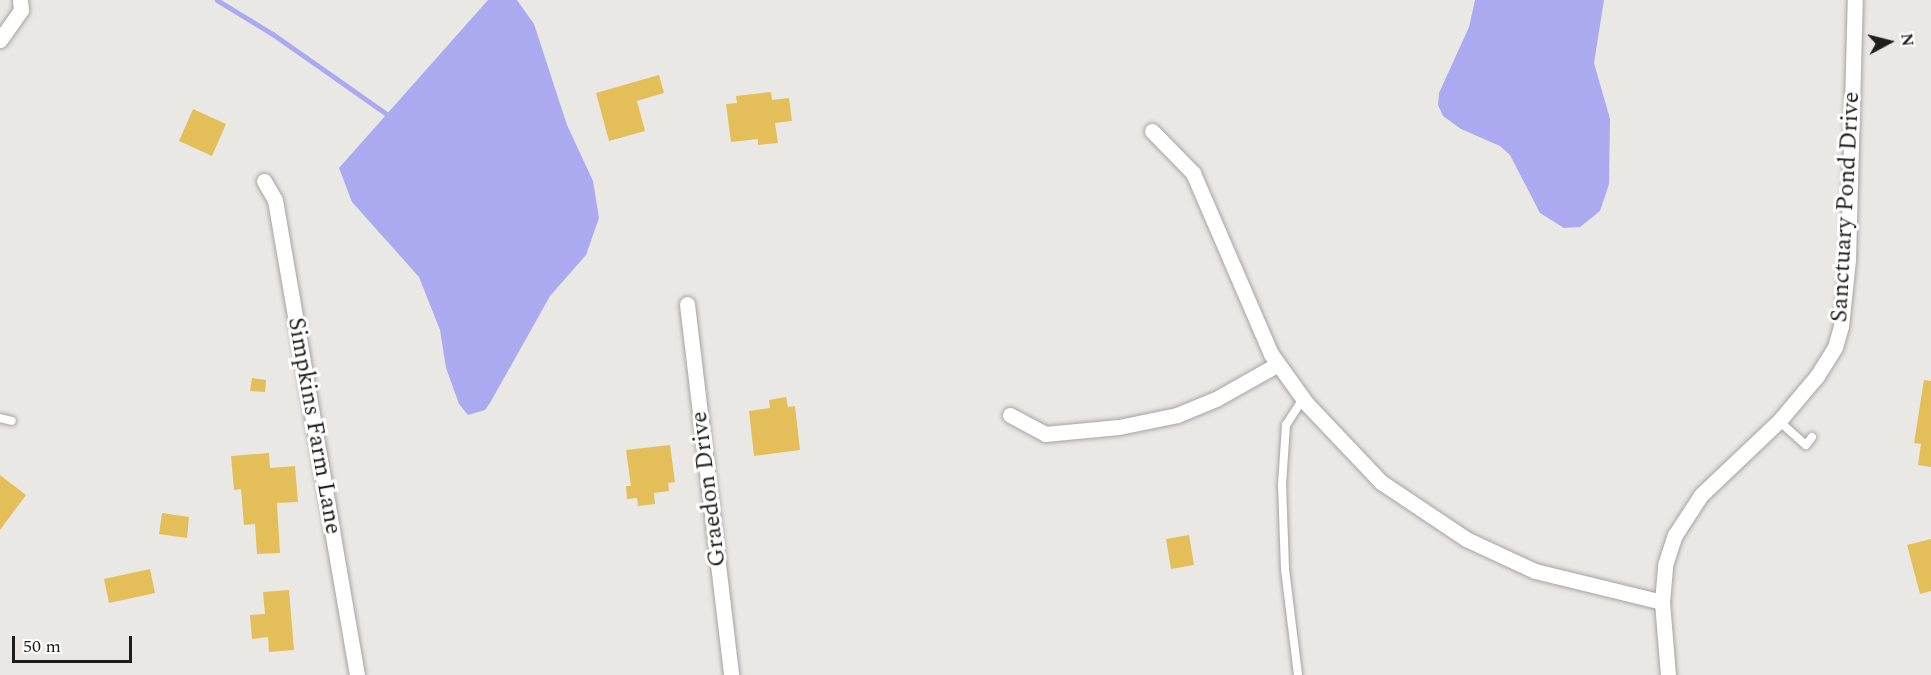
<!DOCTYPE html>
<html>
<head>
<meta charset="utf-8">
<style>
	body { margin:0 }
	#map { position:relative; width:1931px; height:675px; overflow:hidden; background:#e9e8e5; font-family:Spectral,serif }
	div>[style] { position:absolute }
	.water>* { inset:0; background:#abaaf1 }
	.stream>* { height:4.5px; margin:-2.25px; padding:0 2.25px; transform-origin:2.25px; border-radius:2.25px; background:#abaaf1 }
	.building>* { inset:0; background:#e4bf59 }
	.roads { filter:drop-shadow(0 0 2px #a6a4a1) drop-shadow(0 0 2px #a6a4a1) }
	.service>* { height:8px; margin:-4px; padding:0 4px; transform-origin:4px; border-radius:4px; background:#fff }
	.minor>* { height:15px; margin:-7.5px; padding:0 7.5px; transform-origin:7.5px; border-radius:7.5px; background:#fff }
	span { translate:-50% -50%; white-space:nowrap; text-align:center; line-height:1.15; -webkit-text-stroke:6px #fff; paint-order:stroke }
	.street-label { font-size:24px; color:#1e1e1d }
	.north { position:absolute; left:1859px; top:12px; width:60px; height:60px; -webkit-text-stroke:4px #fff; paint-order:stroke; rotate:83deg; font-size:16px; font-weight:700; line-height:24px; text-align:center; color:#1e1e1d }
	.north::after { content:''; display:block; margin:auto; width:21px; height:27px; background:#1e1e1d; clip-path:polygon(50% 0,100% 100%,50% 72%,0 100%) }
	.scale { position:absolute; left:12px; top:636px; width:120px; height:27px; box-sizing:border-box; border:3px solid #1e1e1d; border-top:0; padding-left:8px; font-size:18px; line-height:21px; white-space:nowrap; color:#1e1e1d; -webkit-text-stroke:4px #fff; paint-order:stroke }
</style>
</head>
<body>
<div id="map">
	<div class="water">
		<i style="clip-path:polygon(488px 0,517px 0,534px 24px,567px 125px,593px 181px,599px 218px,586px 255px,550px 296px,490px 403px,485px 410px,468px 415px,459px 404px,446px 368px,440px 330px,419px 277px,352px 202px,339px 168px)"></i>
		<i style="clip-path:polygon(1475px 0,1604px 0,1594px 63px,1610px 119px,1609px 184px,1600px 211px,1580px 227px,1564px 228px,1540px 213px,1510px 155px,1500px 146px,1461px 129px,1443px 116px,1438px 105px,1439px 93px,1469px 27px)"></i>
	</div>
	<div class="stream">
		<i style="left:217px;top:0;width:66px;rotate:31.3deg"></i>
		<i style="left:273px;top:34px;width:144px;rotate:35.1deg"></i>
	</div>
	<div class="building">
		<i style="clip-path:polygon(659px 75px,664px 93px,637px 101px,645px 131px,609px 141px,596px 93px)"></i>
		<i style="clip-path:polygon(771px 92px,772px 100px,789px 98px,792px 121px,775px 123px,778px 143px,758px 145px,758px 139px,731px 142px,726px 104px,737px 103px,736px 96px)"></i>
		<i style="clip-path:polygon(193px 109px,226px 124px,212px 156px,179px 141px)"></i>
		<i style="clip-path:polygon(252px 378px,266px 380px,265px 392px,250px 391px)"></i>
		<i style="clip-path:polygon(1924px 380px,1931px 381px,1931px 467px,1918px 465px,1921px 444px,1914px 443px)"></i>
		<i style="clip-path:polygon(786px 397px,788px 407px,795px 406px,800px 450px,754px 456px,749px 411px,770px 408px,769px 400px)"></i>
		<i style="clip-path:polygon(670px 445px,675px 482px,668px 483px,669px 491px,654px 493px,655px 504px,638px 506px,637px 498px,627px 499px,626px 486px,631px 486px,626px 450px)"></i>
		<i style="clip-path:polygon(269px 453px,270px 468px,295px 466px,298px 502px,277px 503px,280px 553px,257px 554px,255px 524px,244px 525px,241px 489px,234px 490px,231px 456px)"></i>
		<i style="clip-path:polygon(0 475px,26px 495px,0 530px)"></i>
		<i style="clip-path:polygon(162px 513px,189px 517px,187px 538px,159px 534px)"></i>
		<i style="clip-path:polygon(1189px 535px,1194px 565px,1171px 569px,1166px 539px)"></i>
		<i style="clip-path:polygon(1931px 539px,1931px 591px,1920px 594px,1907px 545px)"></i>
		<i style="clip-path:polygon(150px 569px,155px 593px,109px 603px,104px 579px)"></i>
		<i style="clip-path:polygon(289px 590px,294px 650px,269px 652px,268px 637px,252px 639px,250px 615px,265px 614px,263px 592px)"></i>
	</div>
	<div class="roads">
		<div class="service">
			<i style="left:0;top:418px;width:12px;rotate:14deg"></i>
			<i style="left:1779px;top:421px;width:36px;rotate:42deg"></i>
			<i style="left:1806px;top:445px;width:10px;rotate:-53deg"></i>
			<i style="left:1298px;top:675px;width:107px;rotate:-97deg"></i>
			<i style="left:1285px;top:569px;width:84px;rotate:-92deg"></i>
			<i style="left:1282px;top:485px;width:60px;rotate:-86.2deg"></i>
			<i style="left:1286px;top:425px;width:31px;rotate:-57deg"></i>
		</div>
		<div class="minor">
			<i style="left:0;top:40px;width:37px;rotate:-55deg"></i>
			<i style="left:21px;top:10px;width:10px;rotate:-96deg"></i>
			<i style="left:1152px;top:131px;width:59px;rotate:45.7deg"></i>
			<i style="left:1193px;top:173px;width:197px;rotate:66.7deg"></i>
			<i style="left:1271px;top:354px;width:62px;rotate:54.2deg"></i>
			<i style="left:1307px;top:404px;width:108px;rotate:46.5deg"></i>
			<i style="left:1381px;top:482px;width:102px;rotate:33.8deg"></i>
			<i style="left:1466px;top:539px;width:76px;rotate:24.9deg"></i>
			<i style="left:1535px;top:571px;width:131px;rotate:13.7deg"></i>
			<i style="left:264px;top:181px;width:22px;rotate:60deg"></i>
			<i style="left:275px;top:200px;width:482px;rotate:80.2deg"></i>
			<i style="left:687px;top:304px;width:374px;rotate:83.2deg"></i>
			<i style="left:1010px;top:415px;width:40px;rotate:28deg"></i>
			<i style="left:1045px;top:434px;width:74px;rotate:-5.4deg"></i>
			<i style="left:1119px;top:427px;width:59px;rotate:-11.7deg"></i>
			<i style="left:1177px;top:415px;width:42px;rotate:-22.3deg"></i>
			<i style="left:1216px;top:399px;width:71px;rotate:-29.4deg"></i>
			<i style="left:1668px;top:675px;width:73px;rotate:-94.7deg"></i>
			<i style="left:1662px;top:602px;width:37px;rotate:-85deg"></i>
			<i style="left:1665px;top:565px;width:32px;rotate:-72deg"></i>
			<i style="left:1675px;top:535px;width:48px;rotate:-57deg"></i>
			<i style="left:1701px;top:495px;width:108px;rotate:-43.5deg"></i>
			<i style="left:1779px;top:421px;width:59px;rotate:-49.8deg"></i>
			<i style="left:1817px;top:376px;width:34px;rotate:-58deg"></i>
			<i style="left:1835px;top:347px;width:22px;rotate:-74deg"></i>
			<i style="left:1841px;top:326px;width:67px;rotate:-84deg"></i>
			<i style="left:1848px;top:259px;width:259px;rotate:-88.5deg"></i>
		</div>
	</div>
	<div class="street-label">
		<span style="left:1846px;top:207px;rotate:-87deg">Sanctuary Pond Drive</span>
		<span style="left:314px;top:426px;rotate:80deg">Simpkins Farm Lane</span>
		<span style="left:709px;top:489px;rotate:-97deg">Graedon Drive</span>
	</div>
	<div class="north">N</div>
	<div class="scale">50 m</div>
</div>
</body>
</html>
